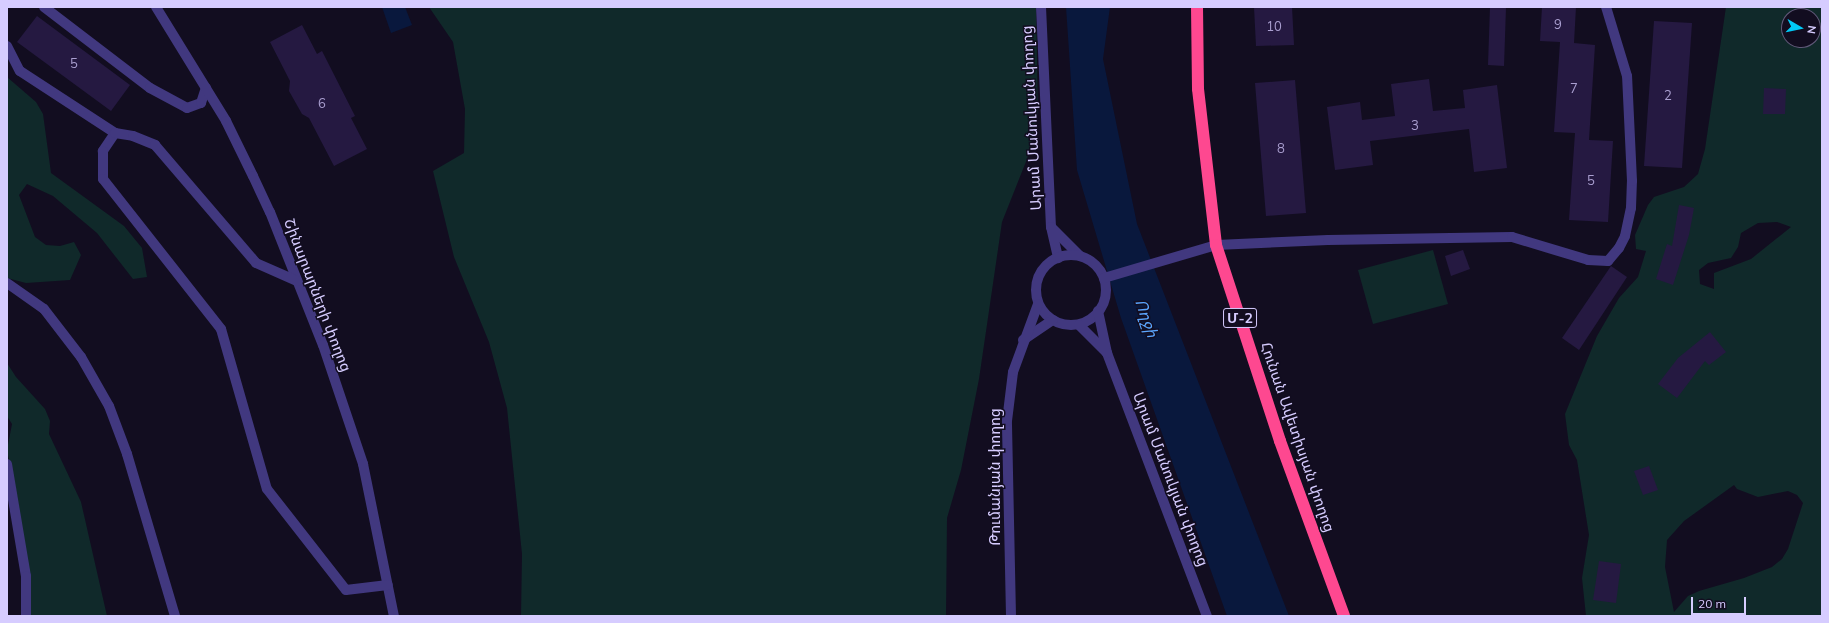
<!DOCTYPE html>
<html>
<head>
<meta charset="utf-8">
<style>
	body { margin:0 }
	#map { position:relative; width:1829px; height:623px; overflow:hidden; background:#120d20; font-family:Mulish,"Noto Sans Armenian",sans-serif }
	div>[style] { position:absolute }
	.green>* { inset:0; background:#10292a }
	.water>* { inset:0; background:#09183d }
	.building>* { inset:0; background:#251941 }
	.minor>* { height:10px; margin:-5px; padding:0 5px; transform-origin:5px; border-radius:5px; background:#41387f }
	.minor>.ring { margin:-5px; padding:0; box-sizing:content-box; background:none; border:10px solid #41387f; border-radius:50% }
	.highway>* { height:12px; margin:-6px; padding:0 6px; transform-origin:6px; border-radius:6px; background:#fe4890 }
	span { translate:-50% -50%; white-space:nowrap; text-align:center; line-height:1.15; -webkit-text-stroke:3px #120d20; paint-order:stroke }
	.number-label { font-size:13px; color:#aa9fd0 }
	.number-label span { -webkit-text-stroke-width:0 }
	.shield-label span { padding:1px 3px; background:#120d20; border:1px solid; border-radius:3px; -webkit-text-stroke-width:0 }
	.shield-label { font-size:14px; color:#d6ccff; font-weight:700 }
	.street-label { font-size:15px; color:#d6ccff }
	.water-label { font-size:16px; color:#5ba5fe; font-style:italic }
	.frame { position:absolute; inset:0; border:8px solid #d6ccff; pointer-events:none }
	.north { position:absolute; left:1781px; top:8px; width:40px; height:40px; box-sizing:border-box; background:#120d20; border:1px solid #605979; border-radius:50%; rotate:99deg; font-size:11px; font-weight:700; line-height:16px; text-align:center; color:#d6ccff }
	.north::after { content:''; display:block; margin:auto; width:14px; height:18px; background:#01c9f6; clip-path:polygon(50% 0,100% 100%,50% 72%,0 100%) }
	.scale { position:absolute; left:1691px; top:597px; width:55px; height:18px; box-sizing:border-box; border:2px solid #d6ccff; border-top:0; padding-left:5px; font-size:12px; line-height:14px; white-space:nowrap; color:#d6ccff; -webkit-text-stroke:3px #120d20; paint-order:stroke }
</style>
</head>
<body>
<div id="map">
	<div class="green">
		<i style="clip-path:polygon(429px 7px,1036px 7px,1038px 114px,1027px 159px,1002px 222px,979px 379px,961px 470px,947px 518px,946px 616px,521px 616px,522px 554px,507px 408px,489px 342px,454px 257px,433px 171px,464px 153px,465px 109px,453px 42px)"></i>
		<i style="clip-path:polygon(evenodd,1726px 7px,1822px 7px,1822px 616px,1586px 616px,1582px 578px,1589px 535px,1577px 460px,1569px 445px,1565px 414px,1597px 336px,1619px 298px,1638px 277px,1646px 251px,1636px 249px,1635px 235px,1648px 205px,1654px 197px,1684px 187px,1698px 174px,1705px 149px,1726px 7px,1789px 16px,1813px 16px,1813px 40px,1789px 40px,1789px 16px,1726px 7px,1777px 222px,1791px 227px,1751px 259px,1714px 273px,1714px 289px,1700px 284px,1699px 270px,1708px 263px,1731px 258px,1738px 247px,1741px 233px,1758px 223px,1777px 222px,1726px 7px,1734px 485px,1737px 489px,1758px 497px,1788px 491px,1797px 495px,1803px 503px,1788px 549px,1782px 559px,1772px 567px,1744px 578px,1699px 591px,1688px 596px,1674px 612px,1665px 567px,1667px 540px,1684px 521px,1734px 485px)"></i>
		<i style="clip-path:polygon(7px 77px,36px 102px,43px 114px,51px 173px,124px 226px,142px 248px,147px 277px,133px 279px,97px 233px,53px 196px,27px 184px,19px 195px,35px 237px,46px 245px,60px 246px,74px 242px,81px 255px,70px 280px,26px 283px,7px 278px)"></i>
		<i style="clip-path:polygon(1433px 250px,1448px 304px,1373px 324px,1358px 270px)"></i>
		<i style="clip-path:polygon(7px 363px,16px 377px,45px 409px,50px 421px,49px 434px,81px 502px,107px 616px,29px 616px,22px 526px,7px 450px,12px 424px,7px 416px)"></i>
	</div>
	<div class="water">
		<i style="clip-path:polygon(382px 7px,405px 7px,412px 25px,391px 33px)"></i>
		<i style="clip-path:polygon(1066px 7px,1110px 7px,1103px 59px,1137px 224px,1289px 616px,1227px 616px,1121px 318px,1077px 170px)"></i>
	</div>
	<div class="building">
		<i style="clip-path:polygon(1254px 7px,1292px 7px,1294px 45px,1256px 46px)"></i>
		<i style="clip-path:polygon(1490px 7px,1506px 7px,1504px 66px,1488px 65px)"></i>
		<i style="clip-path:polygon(1542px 7px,1576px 7px,1574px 43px,1595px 45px,1589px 140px,1613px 141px,1608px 222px,1569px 220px,1575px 133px,1554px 132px,1560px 42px,1540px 41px)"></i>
		<i style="clip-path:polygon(37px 16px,130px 85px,111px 111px,17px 42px)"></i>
		<i style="clip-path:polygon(1654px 21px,1692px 23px,1682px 168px,1644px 166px)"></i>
		<i style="clip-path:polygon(302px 25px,317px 54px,322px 51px,355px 116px,351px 118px,367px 149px,334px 166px,309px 118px,302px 114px,289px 91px,290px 81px,270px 42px)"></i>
		<i style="clip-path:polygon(1429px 79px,1433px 111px,1465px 108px,1463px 90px,1497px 85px,1507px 168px,1474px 172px,1469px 129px,1370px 141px,1373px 165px,1335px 170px,1327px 107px,1360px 102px,1362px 120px,1395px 116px,1391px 84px)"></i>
		<i style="clip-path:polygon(1295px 80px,1306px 213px,1266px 216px,1255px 83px)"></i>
		<i style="clip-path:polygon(1764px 88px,1786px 89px,1785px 114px,1763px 114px)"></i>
		<i style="clip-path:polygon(1679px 205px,1694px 208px,1689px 235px,1673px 285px,1656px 279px,1667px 244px,1672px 246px)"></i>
		<i style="clip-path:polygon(1463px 250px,1470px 269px,1451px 276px,1445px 256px)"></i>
		<i style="clip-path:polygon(1611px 266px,1627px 277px,1579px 350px,1562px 338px)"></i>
		<i style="clip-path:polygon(1710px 332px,1726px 352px,1709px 365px,1705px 361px,1677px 398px,1658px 384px,1678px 358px)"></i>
		<i style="clip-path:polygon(1649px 466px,1658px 490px,1643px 495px,1634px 471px)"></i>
		<i style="clip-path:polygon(1599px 561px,1621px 564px,1616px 603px,1593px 600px)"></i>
	</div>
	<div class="minor">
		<i style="left:44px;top:7px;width:133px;rotate:37.4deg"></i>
		<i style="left:150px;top:88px;width:42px;rotate:28.4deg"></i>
		<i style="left:187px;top:108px;width:15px;rotate:-20deg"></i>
		<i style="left:201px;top:103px;width:16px;rotate:-72deg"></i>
		<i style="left:156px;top:7px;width:134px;rotate:58.4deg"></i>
		<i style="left:226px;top:121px;width:61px;rotate:63.9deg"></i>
		<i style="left:253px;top:176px;width:40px;rotate:65deg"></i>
		<i style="left:270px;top:212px;width:143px;rotate:68.3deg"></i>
		<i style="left:323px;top:345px;width:126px;rotate:71.4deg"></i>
		<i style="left:363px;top:464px;width:155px;rotate:78.5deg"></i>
		<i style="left:1041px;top:7px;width:220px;rotate:87.4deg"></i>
		<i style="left:1051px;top:227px;width:32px;rotate:77deg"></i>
		<i style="left:7px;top:46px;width:28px;rotate:63deg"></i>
		<i style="left:20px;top:71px;width:113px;rotate:33.1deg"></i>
		<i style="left:115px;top:133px;width:22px;rotate:124deg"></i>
		<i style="left:103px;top:151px;width:28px;rotate:90deg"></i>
		<i style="left:103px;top:179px;width:191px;rotate:51.8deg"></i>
		<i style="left:221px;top:329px;width:166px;rotate:74deg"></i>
		<i style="left:267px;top:489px;width:128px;rotate:52deg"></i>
		<i style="left:346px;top:590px;width:42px;rotate:-6.8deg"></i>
		<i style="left:115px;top:133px;width:18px;rotate:9deg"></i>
		<i style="left:133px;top:136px;width:24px;rotate:22deg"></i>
		<i style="left:155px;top:145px;width:155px;rotate:49.4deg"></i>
		<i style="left:256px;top:263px;width:45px;rotate:23.7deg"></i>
		<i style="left:1051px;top:227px;width:41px;rotate:45deg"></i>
		<i class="ring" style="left:1036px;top:255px;width:60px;height:60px"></i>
		<i style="left:1104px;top:278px;width:117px;rotate:-16.4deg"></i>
		<i style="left:1216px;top:245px;width:112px;rotate:-2.6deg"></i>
		<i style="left:1328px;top:240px;width:184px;rotate:-0.9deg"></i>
		<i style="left:1512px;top:237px;width:79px;rotate:16.8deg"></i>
		<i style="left:1588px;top:260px;width:20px;rotate:3deg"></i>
		<i style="left:1608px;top:261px;width:17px;rotate:-50deg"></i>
		<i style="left:1619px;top:248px;width:13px;rotate:-63deg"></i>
		<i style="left:1625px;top:236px;width:29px;rotate:-78deg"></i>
		<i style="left:1631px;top:208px;width:27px;rotate:-88deg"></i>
		<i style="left:1632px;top:181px;width:105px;rotate:-92.7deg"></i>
		<i style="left:1627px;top:76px;width:72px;rotate:-106.9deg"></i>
		<i style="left:7px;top:283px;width:45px;rotate:35.1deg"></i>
		<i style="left:44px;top:309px;width:61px;rotate:52.4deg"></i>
		<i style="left:81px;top:357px;width:56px;rotate:60.3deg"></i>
		<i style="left:109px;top:406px;width:51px;rotate:69.4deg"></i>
		<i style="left:127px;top:454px;width:169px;rotate:73.5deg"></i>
		<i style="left:1098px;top:311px;width:43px;rotate:77.9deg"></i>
		<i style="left:1107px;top:353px;width:281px;rotate:69.2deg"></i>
		<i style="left:1079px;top:325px;width:40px;rotate:45deg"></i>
		<i style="left:1023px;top:340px;width:36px;rotate:-34deg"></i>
		<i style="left:7px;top:464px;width:114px;rotate:80.4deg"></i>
		<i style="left:26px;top:576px;width:40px;rotate:90deg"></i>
		<i style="left:1011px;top:616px;width:195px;rotate:-91.2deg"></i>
		<i style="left:1007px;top:421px;width:49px;rotate:-83deg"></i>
		<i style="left:1013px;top:372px;width:72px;rotate:-69.8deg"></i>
	</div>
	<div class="highway">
		<i style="left:1197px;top:7px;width:82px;rotate:89.3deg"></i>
		<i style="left:1198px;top:89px;width:157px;rotate:83.4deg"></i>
		<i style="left:1216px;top:245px;width:206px;rotate:71.9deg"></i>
		<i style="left:1280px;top:441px;width:186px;rotate:69.9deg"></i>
	</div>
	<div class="number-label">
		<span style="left:1558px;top:24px">9</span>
		<span style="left:1274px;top:26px">10</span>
		<span style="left:74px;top:63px">5</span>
		<span style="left:1574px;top:88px">7</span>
		<span style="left:1668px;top:95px">2</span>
		<span style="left:322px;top:103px">6</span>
		<span style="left:1415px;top:125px">3</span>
		<span style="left:1281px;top:148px">8</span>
		<span style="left:1591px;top:180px">5</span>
	</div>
	<div class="shield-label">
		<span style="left:1240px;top:318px">Մ-2</span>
	</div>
	<div class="street-label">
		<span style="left:1031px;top:118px;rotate:-93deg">Արամ Մանուկյան փողոց</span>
		<span style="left:318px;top:295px;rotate:69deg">Շինարարների փողոց</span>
		<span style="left:1298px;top:437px;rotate:71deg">Հունան Ավետիսյան փողոց</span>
		<span style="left:995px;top:477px;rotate:-90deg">Թումանյան փողոց</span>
		<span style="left:1171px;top:479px;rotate:69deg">Արամ Մանուկյան փողոց</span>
	</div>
	<div class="water-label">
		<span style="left:1147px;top:318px;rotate:71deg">Ողջի</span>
	</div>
	<div class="frame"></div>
	<div class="north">N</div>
	<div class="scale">20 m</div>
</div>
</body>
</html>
